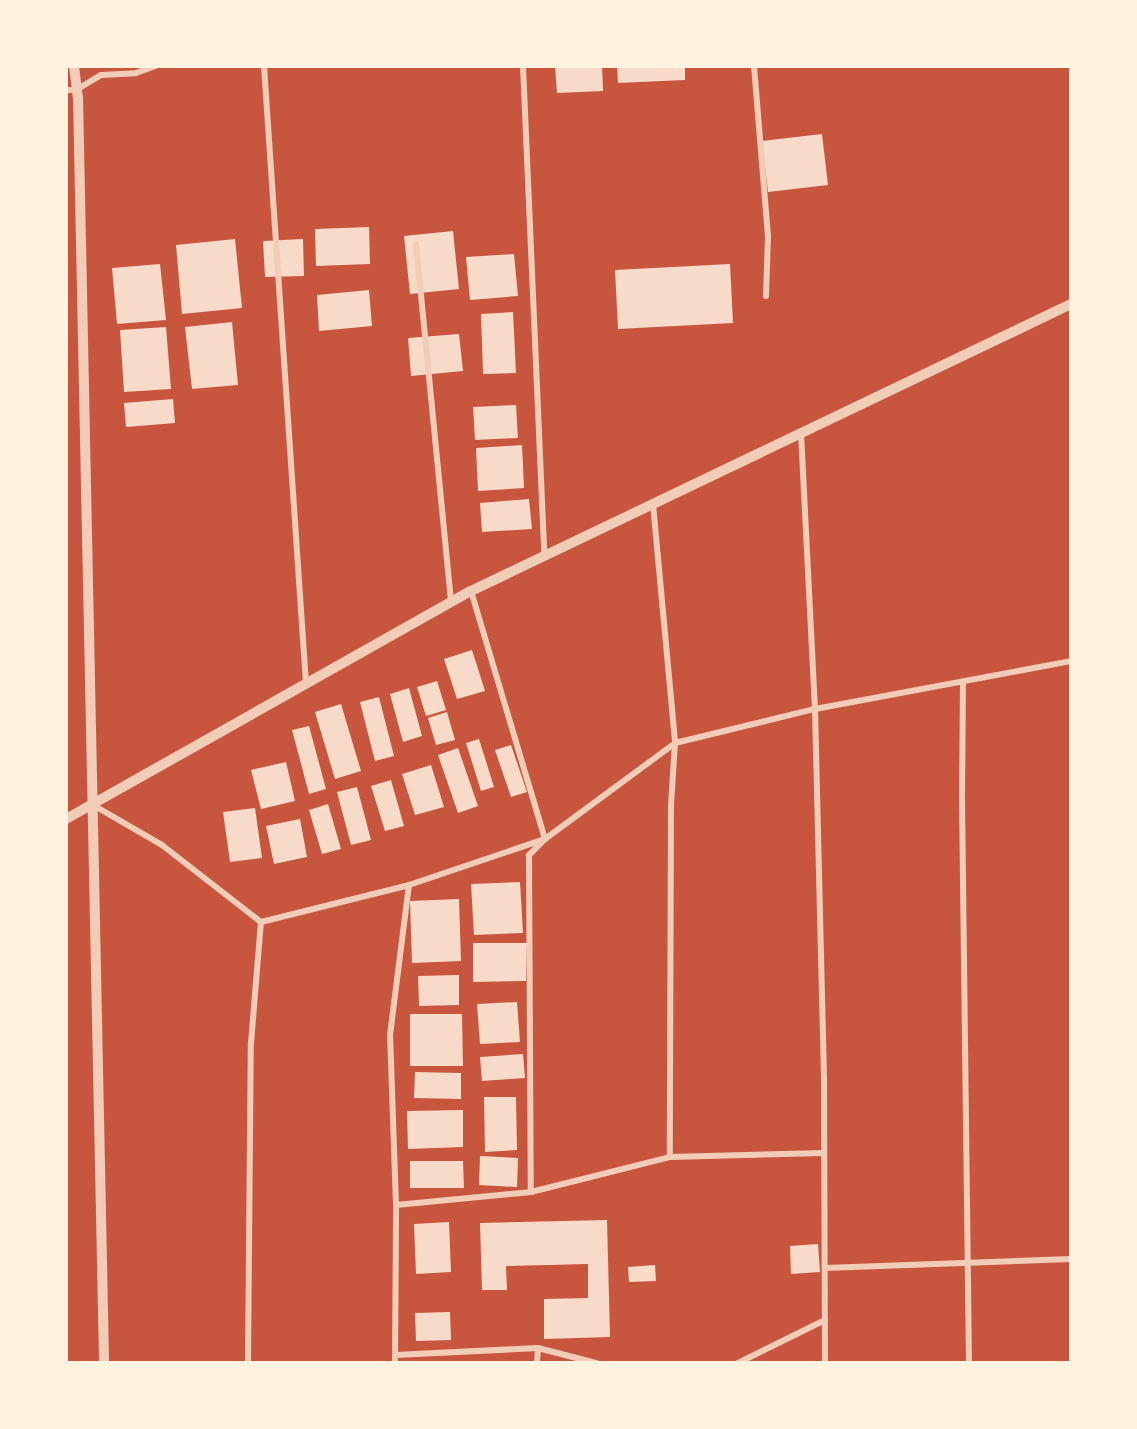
<!DOCTYPE html>
<html>
<head>
<meta charset="utf-8">
<style>
	body { margin:0 }
	#map { position:relative; width:1137px; height:1429px; overflow:hidden; background:#c8553d; font-family:Cabin,sans-serif }
	div>[style] { position:absolute }
	.building>* { inset:0; background:#f7dbc8 }
	.minor>* { height:6px; margin:-3px; padding:0 3px; transform-origin:3px; border-radius:3px; background:#f1ccb7 }
	.tertiary>* { height:10px; margin:-5px; padding:0 5px; transform-origin:5px; border-radius:5px; background:#f1ccb7 }
	span { translate:-50% -50%; white-space:nowrap; text-align:center; line-height:1.15; -webkit-text-stroke:4.5px #fff3e0; paint-order:stroke }
	.frame { position:absolute; inset:0; border:68px solid #fff3e0; pointer-events:none }
</style>
</head>
<body>
<div id="map">
	<div class="building">
		<i style="clip-path:polygon(555px 66px,602px 66px,603px 91px,557px 93px)"></i>
		<i style="clip-path:polygon(617px 66px,685px 66px,685px 80px,618px 83px)"></i>
		<i style="clip-path:polygon(822px 134px,828px 185px,768px 192px,762px 141px)"></i>
		<i style="clip-path:polygon(369px 227px,370px 264px,316px 266px,315px 229px)"></i>
		<i style="clip-path:polygon(453px 231px,459px 289px,410px 294px,404px 236px)"></i>
		<i style="clip-path:polygon(235px 239px,242px 308px,182px 314px,176px 245px)"></i>
		<i style="clip-path:polygon(303px 239px,304px 276px,265px 277px,263px 241px)"></i>
		<i style="clip-path:polygon(514px 254px,518px 296px,470px 300px,466px 257px)"></i>
		<i style="clip-path:polygon(160px 264px,166px 320px,117px 324px,112px 268px)"></i>
		<i style="clip-path:polygon(730px 264px,733px 323px,618px 329px,615px 270px)"></i>
		<i style="clip-path:polygon(369px 290px,372px 326px,319px 331px,317px 295px)"></i>
		<i style="clip-path:polygon(513px 312px,516px 373px,483px 374px,481px 314px)"></i>
		<i style="clip-path:polygon(232px 322px,238px 385px,192px 389px,185px 327px)"></i>
		<i style="clip-path:polygon(166px 327px,171px 389px,124px 392px,120px 330px)"></i>
		<i style="clip-path:polygon(459px 334px,463px 371px,411px 376px,408px 338px)"></i>
		<i style="clip-path:polygon(173px 399px,175px 423px,126px 427px,124px 403px)"></i>
		<i style="clip-path:polygon(516px 405px,518px 438px,475px 440px,473px 407px)"></i>
		<i style="clip-path:polygon(522px 445px,524px 488px,478px 491px,476px 448px)"></i>
		<i style="clip-path:polygon(529px 499px,532px 529px,482px 532px,480px 503px)"></i>
		<i style="clip-path:polygon(472px 650px,485px 691px,457px 699px,444px 659px)"></i>
		<i style="clip-path:polygon(437px 681px,446px 710px,426px 716px,417px 687px)"></i>
		<i style="clip-path:polygon(409px 688px,422px 736px,403px 742px,390px 694px)"></i>
		<i style="clip-path:polygon(379px 697px,394px 756px,375px 761px,360px 702px)"></i>
		<i style="clip-path:polygon(341px 704px,361px 771px,335px 779px,315px 712px)"></i>
		<i style="clip-path:polygon(447px 712px,455px 740px,436px 745px,428px 718px)"></i>
		<i style="clip-path:polygon(309px 726px,326px 789px,309px 794px,292px 730px)"></i>
		<i style="clip-path:polygon(479px 739px,494px 787px,481px 791px,466px 743px)"></i>
		<i style="clip-path:polygon(511px 745px,527px 792px,511px 797px,495px 750px)"></i>
		<i style="clip-path:polygon(458px 748px,478px 806px,458px 813px,438px 755px)"></i>
		<i style="clip-path:polygon(286px 762px,295px 801px,261px 809px,251px 770px)"></i>
		<i style="clip-path:polygon(431px 765px,444px 807px,415px 815px,402px 774px)"></i>
		<i style="clip-path:polygon(391px 780px,404px 826px,385px 831px,371px 786px)"></i>
		<i style="clip-path:polygon(357px 787px,371px 840px,351px 845px,337px 792px)"></i>
		<i style="clip-path:polygon(328px 804px,341px 849px,322px 854px,309px 810px)"></i>
		<i style="clip-path:polygon(255px 808px,262px 858px,230px 862px,223px 812px)"></i>
		<i style="clip-path:polygon(300px 819px,307px 857px,274px 864px,266px 826px)"></i>
		<i style="clip-path:polygon(520px 882px,523px 933px,474px 935px,471px 884px)"></i>
		<i style="clip-path:polygon(459px 899px,461px 961px,412px 963px,410px 901px)"></i>
		<i style="clip-path:polygon(473px 943px,527px 943px,526px 981px,473px 982px)"></i>
		<i style="clip-path:polygon(459px 975px,459px 1005px,419px 1006px,418px 976px)"></i>
		<i style="clip-path:polygon(517px 1002px,520px 1042px,480px 1044px,477px 1004px)"></i>
		<i style="clip-path:polygon(410px 1014px,462px 1014px,463px 1066px,410px 1066px)"></i>
		<i style="clip-path:polygon(523px 1054px,525px 1078px,482px 1081px,480px 1057px)"></i>
		<i style="clip-path:polygon(415px 1072px,461px 1073px,461px 1099px,414px 1098px)"></i>
		<i style="clip-path:polygon(484px 1097px,516px 1097px,517px 1150px,485px 1152px)"></i>
		<i style="clip-path:polygon(463px 1110px,463px 1147px,408px 1149px,407px 1111px)"></i>
		<i style="clip-path:polygon(480px 1156px,518px 1158px,517px 1187px,479px 1185px)"></i>
		<i style="clip-path:polygon(410px 1161px,463px 1161px,464px 1188px,410px 1188px)"></i>
		<i style="clip-path:polygon(607px 1220px,610px 1337px,544px 1339px,544px 1299px,588px 1298px,588px 1264px,506px 1266px,507px 1290px,482px 1290px,480px 1223px)"></i>
		<i style="clip-path:polygon(449px 1222px,451px 1272px,416px 1274px,414px 1224px)"></i>
		<i style="clip-path:polygon(818px 1244px,820px 1272px,791px 1274px,790px 1246px)"></i>
		<i style="clip-path:polygon(655px 1265px,656px 1281px,629px 1282px,628px 1267px)"></i>
		<i style="clip-path:polygon(450px 1312px,451px 1340px,416px 1341px,415px 1313px)"></i>
	</div>
	<div class="minor">
		<i style="left:264px;top:66px;width:619px;rotate:86.11deg"></i>
		<i style="left:523px;top:66px;width:490px;rotate:87.5deg"></i>
		<i style="left:754px;top:66px;width:171px;rotate:85.3deg"></i>
		<i style="left:768px;top:236px;width:60px;rotate:91.9deg"></i>
		<i style="left:66px;top:90px;width:10px"></i>
		<i style="left:76px;top:90px;width:29px;rotate:-31deg"></i>
		<i style="left:101px;top:75px;width:35px;rotate:-3deg"></i>
		<i style="left:136px;top:73px;width:20px;rotate:-20deg"></i>
		<i style="left:416px;top:244px;width:360px;rotate:84.4deg"></i>
		<i style="left:801px;top:433px;width:276px;rotate:87.1deg"></i>
		<i style="left:815px;top:709px;width:368px;rotate:88.6deg"></i>
		<i style="left:824px;top:1077px;width:286px;rotate:89.8deg"></i>
		<i style="left:653px;top:504px;width:240px;rotate:84.7deg"></i>
		<i style="left:675px;top:743px;width:62px;rotate:93.7deg"></i>
		<i style="left:671px;top:805px;width:352px;rotate:90.2deg"></i>
		<i style="left:471px;top:591px;width:259px;rotate:73.4deg"></i>
		<i style="left:545px;top:839px;width:23px;rotate:135deg"></i>
		<i style="left:529px;top:855px;width:337px;rotate:89.7deg"></i>
		<i style="left:963px;top:682px;width:117px;rotate:90.5deg"></i>
		<i style="left:962px;top:799px;width:564px;rotate:89.29deg"></i>
		<i style="left:93px;top:805px;width:80px;rotate:30.1deg"></i>
		<i style="left:162px;top:845px;width:125px;rotate:37.9deg"></i>
		<i style="left:261px;top:922px;width:153px;rotate:-14deg"></i>
		<i style="left:409px;top:885px;width:144px;rotate:-18.7deg"></i>
		<i style="left:545px;top:839px;width:162px;rotate:-36.4deg"></i>
		<i style="left:675px;top:743px;width:144px;rotate:-13.7deg"></i>
		<i style="left:815px;top:709px;width:260px;rotate:-10.6deg"></i>
		<i style="left:396px;top:1205px;width:136px;rotate:-5.5deg"></i>
		<i style="left:531px;top:1192px;width:143px;rotate:-14.1deg"></i>
		<i style="left:670px;top:1157px;width:154px;rotate:-1.5deg"></i>
		<i style="left:825px;top:1268px;width:246px;rotate:-2.1deg"></i>
		<i style="left:395px;top:1355px;width:143px;rotate:-2.8deg"></i>
		<i style="left:538px;top:1348px;width:60px;rotate:14.5deg"></i>
		<i style="left:248px;top:1363px;width:320px;rotate:-89.5deg"></i>
		<i style="left:251px;top:1043px;width:121px;rotate:-85.3deg"></i>
		<i style="left:395px;top:1363px;width:158px;rotate:-89.6deg"></i>
		<i style="left:396px;top:1205px;width:170px;rotate:-92deg"></i>
		<i style="left:390px;top:1035px;width:151px;rotate:-82.8deg"></i>
		<i style="left:537px;top:1363px;width:15px;rotate:-86deg"></i>
		<i style="left:738px;top:1363px;width:97px;rotate:-26.3deg"></i>
	</div>
	<div class="tertiary">
		<i style="left:74px;top:66px;width:31px;rotate:83deg"></i>
		<i style="left:78px;top:97px;width:1266px;rotate:88.82deg"></i>
		<i style="left:66px;top:819px;width:465px;rotate:-29.4deg"></i>
		<i style="left:471px;top:591px;width:665px;rotate:-25.56deg"></i>
	</div>
	<div class="frame"></div>
</div>
</body>
</html>
